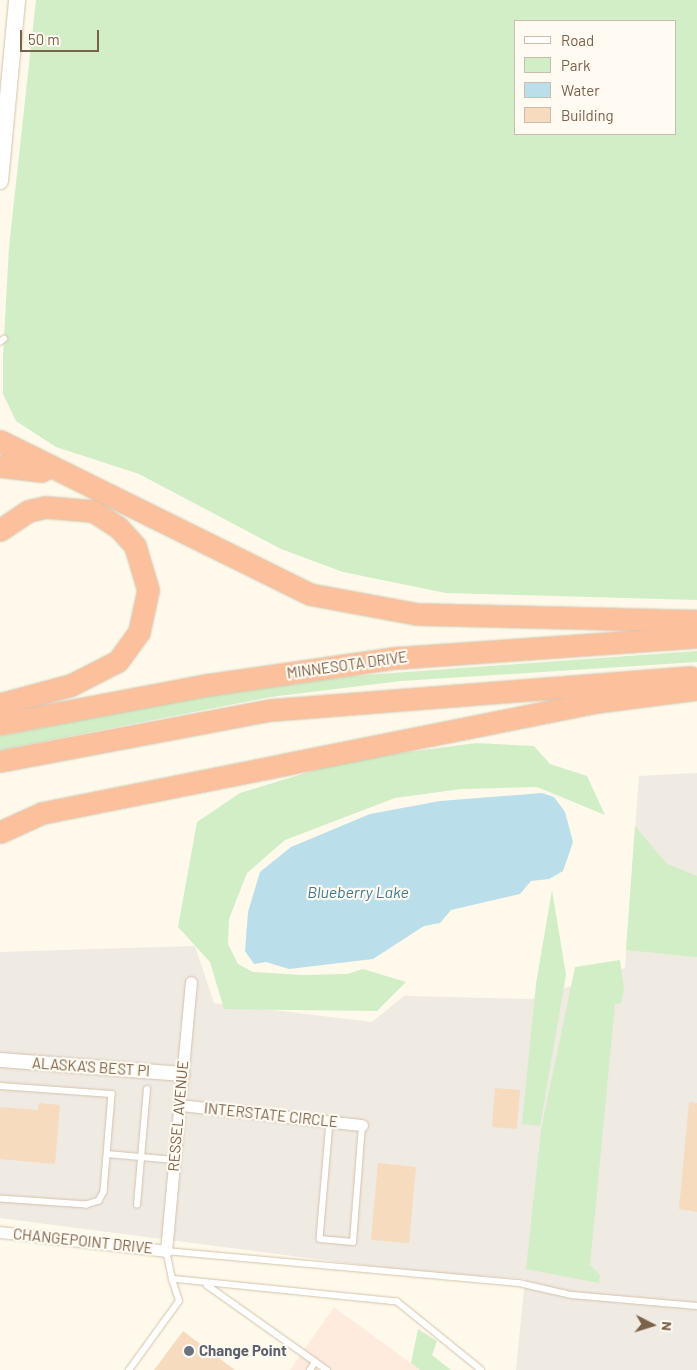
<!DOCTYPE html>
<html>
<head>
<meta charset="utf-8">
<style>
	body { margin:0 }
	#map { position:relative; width:697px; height:1370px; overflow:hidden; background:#fef9ea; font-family:Barlow,sans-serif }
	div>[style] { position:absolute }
	.commercial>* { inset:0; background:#ffebdd }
	.industrial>* { inset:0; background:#efeae2 }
	.green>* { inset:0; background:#d1eec6 }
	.water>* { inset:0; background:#bbdeeb }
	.building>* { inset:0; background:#f6dbbf }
	.roads { filter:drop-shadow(0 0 1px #d3c2ad) drop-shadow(0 0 1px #d3c2ad) }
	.service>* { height:5.5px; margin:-2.75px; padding:0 2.75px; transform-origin:2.75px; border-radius:2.75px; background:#fff }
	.minor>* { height:11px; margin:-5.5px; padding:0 5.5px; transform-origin:5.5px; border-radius:5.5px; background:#fff }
	.tertiary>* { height:14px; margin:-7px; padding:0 7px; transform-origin:7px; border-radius:7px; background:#fff }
	.secondary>* { height:16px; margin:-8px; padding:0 8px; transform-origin:8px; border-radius:8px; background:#fff }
	.motorway>* { height:21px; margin:-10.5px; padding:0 10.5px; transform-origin:10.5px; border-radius:10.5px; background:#fdc09c }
	.dots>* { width:14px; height:14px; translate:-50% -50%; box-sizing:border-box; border:2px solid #fffbf2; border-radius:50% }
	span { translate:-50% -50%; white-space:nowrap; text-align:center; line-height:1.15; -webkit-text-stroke:4.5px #fffbf2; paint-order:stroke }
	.street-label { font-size:15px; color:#7c6149 }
	.worship-label { font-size:15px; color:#5b616d; font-weight:700 }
	.left { translate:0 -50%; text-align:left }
	.water-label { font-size:16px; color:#417a91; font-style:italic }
	.legend { position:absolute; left:514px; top:20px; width:162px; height:115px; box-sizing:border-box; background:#fffbf2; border:1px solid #cbbdae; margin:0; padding:6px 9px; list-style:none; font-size:15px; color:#7c6149 }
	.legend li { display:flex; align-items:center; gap:10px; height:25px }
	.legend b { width:25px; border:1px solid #cbbdae }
	.north { position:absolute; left:627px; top:1300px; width:50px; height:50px; -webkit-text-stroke:4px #fffbf2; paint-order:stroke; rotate:95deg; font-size:14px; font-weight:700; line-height:20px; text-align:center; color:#7c6149 }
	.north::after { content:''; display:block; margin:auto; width:18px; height:22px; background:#7c6149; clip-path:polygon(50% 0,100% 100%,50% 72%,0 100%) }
	.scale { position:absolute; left:20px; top:30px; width:79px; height:22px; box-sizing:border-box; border:2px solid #7c6149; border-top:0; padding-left:6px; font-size:15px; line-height:18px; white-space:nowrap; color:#7c6149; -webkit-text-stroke:4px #fffbf2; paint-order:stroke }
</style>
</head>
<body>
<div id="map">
	<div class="commercial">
		<i style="clip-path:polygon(334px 1307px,420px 1370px,290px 1370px)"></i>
	</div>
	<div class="industrial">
		<i style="clip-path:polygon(697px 773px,697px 1370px,516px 1370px,525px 1279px,409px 1271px,0 1218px,0 952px,195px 946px,214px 1003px,372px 1022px,404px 996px,532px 999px,625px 968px,639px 776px)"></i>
	</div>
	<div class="green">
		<i style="clip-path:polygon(evenodd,36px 0,697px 0,697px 600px,446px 593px,343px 572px,281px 549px,139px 474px,56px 447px,16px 421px,3px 394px,3px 356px,9px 247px,36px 0,516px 21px,676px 21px,676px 134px,516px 134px,516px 21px)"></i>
		<i style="clip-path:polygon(697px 651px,697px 662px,401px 681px,270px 697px,0 750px,0 736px,196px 698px,351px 676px)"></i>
		<i style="clip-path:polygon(476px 743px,534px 746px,550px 764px,587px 776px,605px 815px,537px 787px,461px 789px,395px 798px,285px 840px,247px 873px,229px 919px,228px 944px,238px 964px,253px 972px,301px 975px,347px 974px,363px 969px,406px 982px,377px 1011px,224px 1009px,210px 962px,178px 927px,197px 822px,240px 793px,348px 760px)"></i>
		<i style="clip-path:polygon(635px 826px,667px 864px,697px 876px,697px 957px,626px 950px)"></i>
		<i style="clip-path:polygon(552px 890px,566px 975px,540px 1126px,522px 1124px,536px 984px)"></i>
		<i style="clip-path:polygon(620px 960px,624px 990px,621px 1003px,615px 1004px,590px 1265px,600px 1275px,599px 1283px,526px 1269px,541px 1130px,575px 967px)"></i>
		<i style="clip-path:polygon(418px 1329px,437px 1341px,432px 1355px,451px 1370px,420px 1370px,411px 1363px)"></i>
	</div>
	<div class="water">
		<i style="clip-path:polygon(542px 793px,554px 797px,565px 812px,573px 842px,563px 871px,549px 879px,531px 881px,520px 894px,451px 910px,440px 923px,424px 926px,373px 959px,289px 969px,266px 962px,254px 964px,245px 951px,248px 912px,260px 872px,291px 847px,370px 814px,440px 801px)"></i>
	</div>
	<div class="building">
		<i style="clip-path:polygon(495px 1088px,520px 1090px,517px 1129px,492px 1127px)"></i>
		<i style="clip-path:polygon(689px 1102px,697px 1103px,697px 1212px,679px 1209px)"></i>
		<i style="clip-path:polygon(39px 1103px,60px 1105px,55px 1164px,0 1159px,0 1107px,38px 1110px)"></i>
		<i style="clip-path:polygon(378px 1163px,416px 1167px,409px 1243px,371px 1240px)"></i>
		<i style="clip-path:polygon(183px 1331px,235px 1370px,154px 1370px)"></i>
	</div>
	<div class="roads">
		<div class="service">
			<i style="left:0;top:342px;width:5px;rotate:-37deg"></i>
			<i style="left:0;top:1086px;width:112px;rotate:4.1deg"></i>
			<i style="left:112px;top:1094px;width:98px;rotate:94.7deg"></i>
			<i style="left:104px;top:1192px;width:10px;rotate:119deg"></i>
			<i style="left:99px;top:1201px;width:13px;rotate:162deg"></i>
			<i style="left:87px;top:1205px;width:87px;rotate:-176.1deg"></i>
			<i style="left:330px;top:1122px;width:117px;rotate:94.9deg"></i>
			<i style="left:320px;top:1239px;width:33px;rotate:5deg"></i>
			<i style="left:353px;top:1242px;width:117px;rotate:-85.6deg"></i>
			<i style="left:107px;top:1154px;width:68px;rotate:5deg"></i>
			<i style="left:137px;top:1205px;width:116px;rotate:-85.1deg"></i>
			<i style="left:207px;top:1285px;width:147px;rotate:35.3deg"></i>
			<i style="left:129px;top:1370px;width:85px;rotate:-54.1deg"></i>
			<i style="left:179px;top:1301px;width:23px;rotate:-108deg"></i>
			<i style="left:310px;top:1370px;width:9px;rotate:-58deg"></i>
			<i style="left:481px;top:1370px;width:108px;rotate:-141deg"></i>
			<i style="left:397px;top:1302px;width:226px;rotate:-174.2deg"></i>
			<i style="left:172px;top:1279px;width:29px;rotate:-102deg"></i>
			<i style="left:166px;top:1251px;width:354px;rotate:5.2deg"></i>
			<i style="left:519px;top:1283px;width:54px;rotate:12.8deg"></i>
			<i style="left:572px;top:1295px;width:125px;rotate:5deg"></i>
		</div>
		<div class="minor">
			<i style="left:180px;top:1105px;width:183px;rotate:6.3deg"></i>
			<i style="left:0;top:1232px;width:167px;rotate:6.5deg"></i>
			<i style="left:166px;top:1251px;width:270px;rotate:-84.7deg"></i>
		</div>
		<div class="tertiary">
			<i style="left:0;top:1060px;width:183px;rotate:4.4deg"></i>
		</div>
		<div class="secondary">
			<i style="left:0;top:181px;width:182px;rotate:-84.6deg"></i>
		</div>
		<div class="motorway">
			<i style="left:0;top:441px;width:345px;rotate:26.3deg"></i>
			<i style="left:309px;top:594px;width:110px;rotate:10.5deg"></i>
			<i style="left:417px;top:614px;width:280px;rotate:1.4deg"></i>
			<i style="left:0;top:466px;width:42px;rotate:6.8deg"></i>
			<i style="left:0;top:530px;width:34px;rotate:-34deg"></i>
			<i style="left:28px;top:511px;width:17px;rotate:-13deg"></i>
			<i style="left:45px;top:507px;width:48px;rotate:4.8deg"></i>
			<i style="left:93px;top:511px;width:30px;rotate:33deg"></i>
			<i style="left:118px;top:527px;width:25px;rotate:48deg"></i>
			<i style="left:135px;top:546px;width:46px;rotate:73.5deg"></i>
			<i style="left:148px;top:590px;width:43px;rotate:102.1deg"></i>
			<i style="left:139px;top:632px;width:36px;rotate:126deg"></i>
			<i style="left:118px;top:661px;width:53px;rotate:152.9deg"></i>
			<i style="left:71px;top:685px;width:73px;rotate:165deg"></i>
			<i style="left:0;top:724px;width:211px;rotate:-10.7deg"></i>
			<i style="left:207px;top:685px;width:190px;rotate:-8.2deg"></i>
			<i style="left:395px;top:658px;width:303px;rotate:-4deg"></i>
			<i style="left:0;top:761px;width:276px;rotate:-10.7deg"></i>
			<i style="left:271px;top:710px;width:421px;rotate:-4.5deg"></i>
			<i style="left:0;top:832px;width:46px;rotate:-24.3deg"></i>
			<i style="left:42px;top:813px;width:565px;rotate:-11.33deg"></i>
			<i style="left:596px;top:702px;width:102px;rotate:-7.3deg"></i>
		</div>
	</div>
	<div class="dots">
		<i style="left:189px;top:1351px;background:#6b7280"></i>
	</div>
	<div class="street-label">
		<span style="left:347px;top:665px;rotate:-8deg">MINNESOTA DRIVE</span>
		<span style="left:91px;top:1067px;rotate:4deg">ALASKA'S BEST PI</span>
		<span style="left:271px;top:1115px;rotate:6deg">INTERSTATE CIRCLE</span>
		<span style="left:178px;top:1116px;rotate:-85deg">RESSEL AVENUE</span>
		<span style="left:83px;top:1241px;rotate:6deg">CHANGEPOINT DRIVE</span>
	</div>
	<div class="worship-label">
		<span class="left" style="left:199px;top:1351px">Change Point</span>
	</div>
	<div class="water-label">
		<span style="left:358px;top:892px">Blueberry Lake</span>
	</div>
	<ul class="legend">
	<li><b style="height:6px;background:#fff"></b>Road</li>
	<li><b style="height:14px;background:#d1eec6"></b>Park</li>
	<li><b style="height:14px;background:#bbdeeb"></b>Water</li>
	<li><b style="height:14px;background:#f6dbbf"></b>Building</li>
	</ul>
	<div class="north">N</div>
	<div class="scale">50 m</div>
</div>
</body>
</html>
